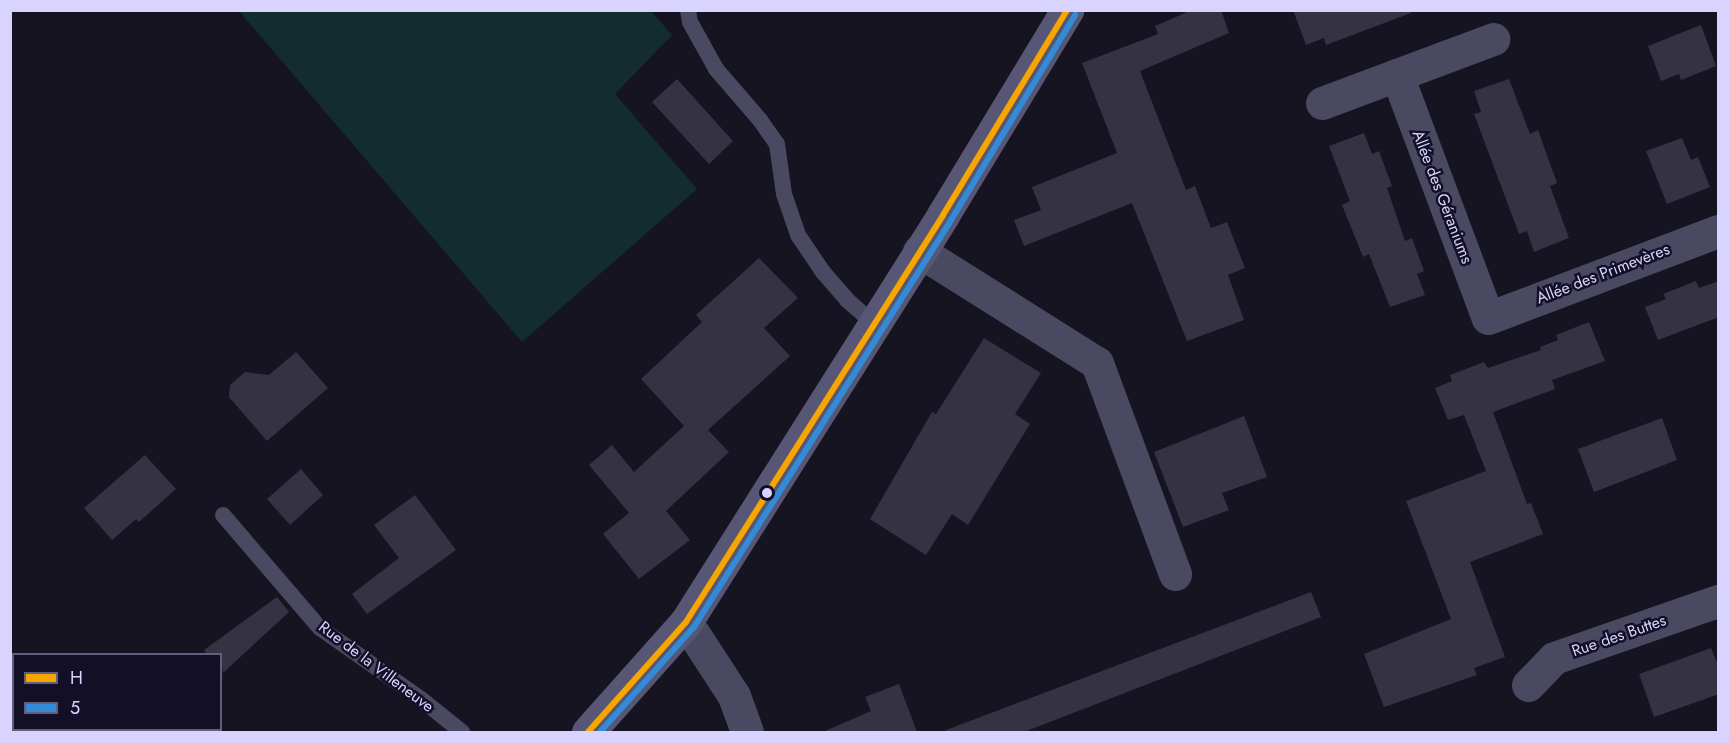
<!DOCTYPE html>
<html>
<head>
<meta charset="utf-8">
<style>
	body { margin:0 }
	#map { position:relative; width:1729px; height:743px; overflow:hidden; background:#161421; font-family:Jost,sans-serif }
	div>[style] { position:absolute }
	.green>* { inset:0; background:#132c2d }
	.building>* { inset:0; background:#343243 }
	.service>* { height:16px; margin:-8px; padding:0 8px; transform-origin:8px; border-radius:8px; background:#4a4962 }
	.minor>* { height:33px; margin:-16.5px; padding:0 16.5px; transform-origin:16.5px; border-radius:16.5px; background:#4a4962 }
	.secondary>* { height:33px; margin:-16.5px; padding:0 16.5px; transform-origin:16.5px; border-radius:16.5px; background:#575674 }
	.bus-1>* { height:6px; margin:-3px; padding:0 3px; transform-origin:3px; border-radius:3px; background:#f7a600 }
	.bus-2>* { height:6px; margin:-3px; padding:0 3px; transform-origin:3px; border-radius:3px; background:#338bd7 }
	.dots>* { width:16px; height:16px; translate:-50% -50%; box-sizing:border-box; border:3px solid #130f26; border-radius:50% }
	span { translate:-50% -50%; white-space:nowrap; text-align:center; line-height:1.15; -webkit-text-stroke:5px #130f26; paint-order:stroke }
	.street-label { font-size:16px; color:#d9d4ff }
	.frame { position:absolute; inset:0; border:12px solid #d9d4ff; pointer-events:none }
	.legend { position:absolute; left:12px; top:653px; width:210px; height:78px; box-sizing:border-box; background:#130f26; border:2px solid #625e7d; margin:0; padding:8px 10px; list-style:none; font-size:18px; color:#d9d4ff }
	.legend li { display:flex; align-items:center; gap:12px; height:30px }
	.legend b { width:30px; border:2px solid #625e7d }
</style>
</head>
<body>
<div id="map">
	<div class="green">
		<i style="clip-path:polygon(239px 11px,651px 11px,672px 35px,615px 94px,697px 189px,522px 342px)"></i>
	</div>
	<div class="building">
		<i style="clip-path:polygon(1192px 10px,1221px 10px,1229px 33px,1140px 71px,1186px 190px,1195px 186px,1211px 228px,1227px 222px,1245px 268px,1228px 275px,1244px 320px,1187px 341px,1132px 203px,1024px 246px,1014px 220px,1041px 210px,1032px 187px,1117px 153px,1082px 63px,1158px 34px,1155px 26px)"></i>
		<i style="clip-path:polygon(1293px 10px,1410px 10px,1411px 13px,1326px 45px,1324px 38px,1306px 45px)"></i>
		<i style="clip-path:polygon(1701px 25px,1716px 66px,1681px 80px,1679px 74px,1661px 81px,1648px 46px)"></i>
		<i style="clip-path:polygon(677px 79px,733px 141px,709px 164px,652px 102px)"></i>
		<i style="clip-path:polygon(1509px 79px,1530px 134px,1538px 130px,1557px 183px,1550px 186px,1569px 238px,1534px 252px,1527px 231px,1519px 234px,1474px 114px,1481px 112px,1474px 91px)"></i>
		<i style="clip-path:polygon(1364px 133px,1372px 154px,1379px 151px,1392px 186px,1387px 188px,1405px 241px,1412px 238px,1424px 271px,1417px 274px,1425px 295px,1390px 307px,1369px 254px,1363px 257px,1342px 205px,1350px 201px,1329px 146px)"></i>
		<i style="clip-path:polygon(1682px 138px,1691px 160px,1698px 157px,1710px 187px,1667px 204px,1646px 151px)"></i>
		<i style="clip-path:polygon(759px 258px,798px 298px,764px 328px,790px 356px,708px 430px,729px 452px,666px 511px,690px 540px,639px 579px,603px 534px,629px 513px,589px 465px,612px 445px,634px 472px,684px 426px,641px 379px,702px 322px,696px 315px)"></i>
		<i style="clip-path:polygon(1696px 281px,1699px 288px,1719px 281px,1719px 317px,1658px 340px,1645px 307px,1666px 299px,1663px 294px)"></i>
		<i style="clip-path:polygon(1589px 322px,1605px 361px,1552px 380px,1555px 389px,1493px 412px,1527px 504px,1531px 503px,1543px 534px,1470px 562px,1505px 657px,1474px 668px,1477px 675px,1384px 707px,1364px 654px,1451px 619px,1406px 501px,1486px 471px,1464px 415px,1448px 420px,1435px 388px,1452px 381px,1450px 375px,1484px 362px,1488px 368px,1541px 350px,1540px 347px,1558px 340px,1556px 335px)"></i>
		<i style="clip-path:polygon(984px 338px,1041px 373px,1015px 414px,1030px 424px,968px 525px,952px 514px,926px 555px,870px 519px,932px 412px,936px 414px)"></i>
		<i style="clip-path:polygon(296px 352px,328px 388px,267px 441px,229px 397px,230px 385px,245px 372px,269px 375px)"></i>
		<i style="clip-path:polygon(1244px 416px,1267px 477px,1222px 493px,1229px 510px,1183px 527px,1154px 452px)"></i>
		<i style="clip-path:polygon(1662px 418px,1677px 460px,1594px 492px,1578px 449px)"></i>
		<i style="clip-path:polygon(145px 455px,176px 489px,139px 522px,136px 519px,112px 540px,84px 508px)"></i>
		<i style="clip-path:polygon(301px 469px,323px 495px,290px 525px,267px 499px)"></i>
		<i style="clip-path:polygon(415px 495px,456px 550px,367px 614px,352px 594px,399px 558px,374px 525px)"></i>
		<i style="clip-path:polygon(1311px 592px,1321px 617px,1024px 732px,946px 732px,946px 730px)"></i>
		<i style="clip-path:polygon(277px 597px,289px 612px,223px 673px,220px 654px,207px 654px,204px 650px)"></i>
		<i style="clip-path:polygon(1711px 648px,1719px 668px,1719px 694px,1654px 717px,1639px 674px)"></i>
		<i style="clip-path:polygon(899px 684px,917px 732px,823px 732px,871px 711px,865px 697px)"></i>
	</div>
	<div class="service">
		<i style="left:688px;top:10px;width:12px;rotate:81deg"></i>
		<i style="left:690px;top:22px;width:54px;rotate:61deg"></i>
		<i style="left:716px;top:69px;width:67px;rotate:49.2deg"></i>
		<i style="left:760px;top:120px;width:29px;rotate:55deg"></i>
		<i style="left:777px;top:144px;width:50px;rotate:82deg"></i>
		<i style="left:784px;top:194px;width:43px;rotate:71.1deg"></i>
		<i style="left:798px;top:235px;width:45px;rotate:56deg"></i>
		<i style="left:823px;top:272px;width:37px;rotate:49deg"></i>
		<i style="left:847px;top:300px;width:35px;rotate:41deg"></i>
		<i style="left:223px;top:515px;width:149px;rotate:49.4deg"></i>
		<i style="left:320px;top:628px;width:123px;rotate:35.1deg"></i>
		<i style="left:421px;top:699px;width:53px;rotate:38.8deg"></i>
	</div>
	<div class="minor">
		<i style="left:1397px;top:75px;width:259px;rotate:69.5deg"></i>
		<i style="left:1488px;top:318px;width:246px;rotate:-20.7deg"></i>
		<i style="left:1322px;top:103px;width:183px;rotate:-20.5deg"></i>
		<i style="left:919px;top:251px;width:210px;rotate:32.2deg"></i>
		<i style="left:1097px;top:363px;width:225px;rotate:69.7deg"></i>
		<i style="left:686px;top:622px;width:88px;rotate:57deg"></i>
		<i style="left:734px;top:696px;width:38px;rotate:70deg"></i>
		<i style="left:1528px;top:685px;width:37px;rotate:-46deg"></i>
		<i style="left:1554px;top:658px;width:174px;rotate:-19.2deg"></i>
		<i style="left:10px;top:714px;width:5px;rotate:37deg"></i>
	</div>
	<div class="secondary">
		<i style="left:588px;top:732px;width:147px;rotate:-48.3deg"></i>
		<i style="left:686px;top:622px;width:481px;rotate:-57.7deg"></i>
		<i style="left:943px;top:215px;width:240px;rotate:-58.8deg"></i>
	</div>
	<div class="bus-1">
		<i style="left:588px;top:732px;width:147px;rotate:-48.3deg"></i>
		<i style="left:686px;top:622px;width:481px;rotate:-57.7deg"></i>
		<i style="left:943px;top:215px;width:240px;rotate:-58.8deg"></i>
	</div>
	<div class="bus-2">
		<i style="left:600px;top:732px;width:141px;rotate:-48.2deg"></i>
		<i style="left:694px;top:627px;width:481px;rotate:-57.7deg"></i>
		<i style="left:951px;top:220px;width:240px;rotate:-58.8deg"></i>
	</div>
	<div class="dots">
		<i style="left:767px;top:493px;background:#d9d4ff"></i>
	</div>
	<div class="street-label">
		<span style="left:1442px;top:197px;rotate:69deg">Allée des Géraniums</span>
		<span style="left:1603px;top:274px;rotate:-21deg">Allée des Primevères</span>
		<span style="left:1619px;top:636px;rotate:-19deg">Rue des Buttes</span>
		<span style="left:376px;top:667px;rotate:37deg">Rue de la Villeneuve</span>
	</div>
	<div class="frame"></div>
	<ul class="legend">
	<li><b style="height:8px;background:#f7a600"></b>H</li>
	<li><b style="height:8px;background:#338bd7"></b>5</li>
	</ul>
</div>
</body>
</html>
